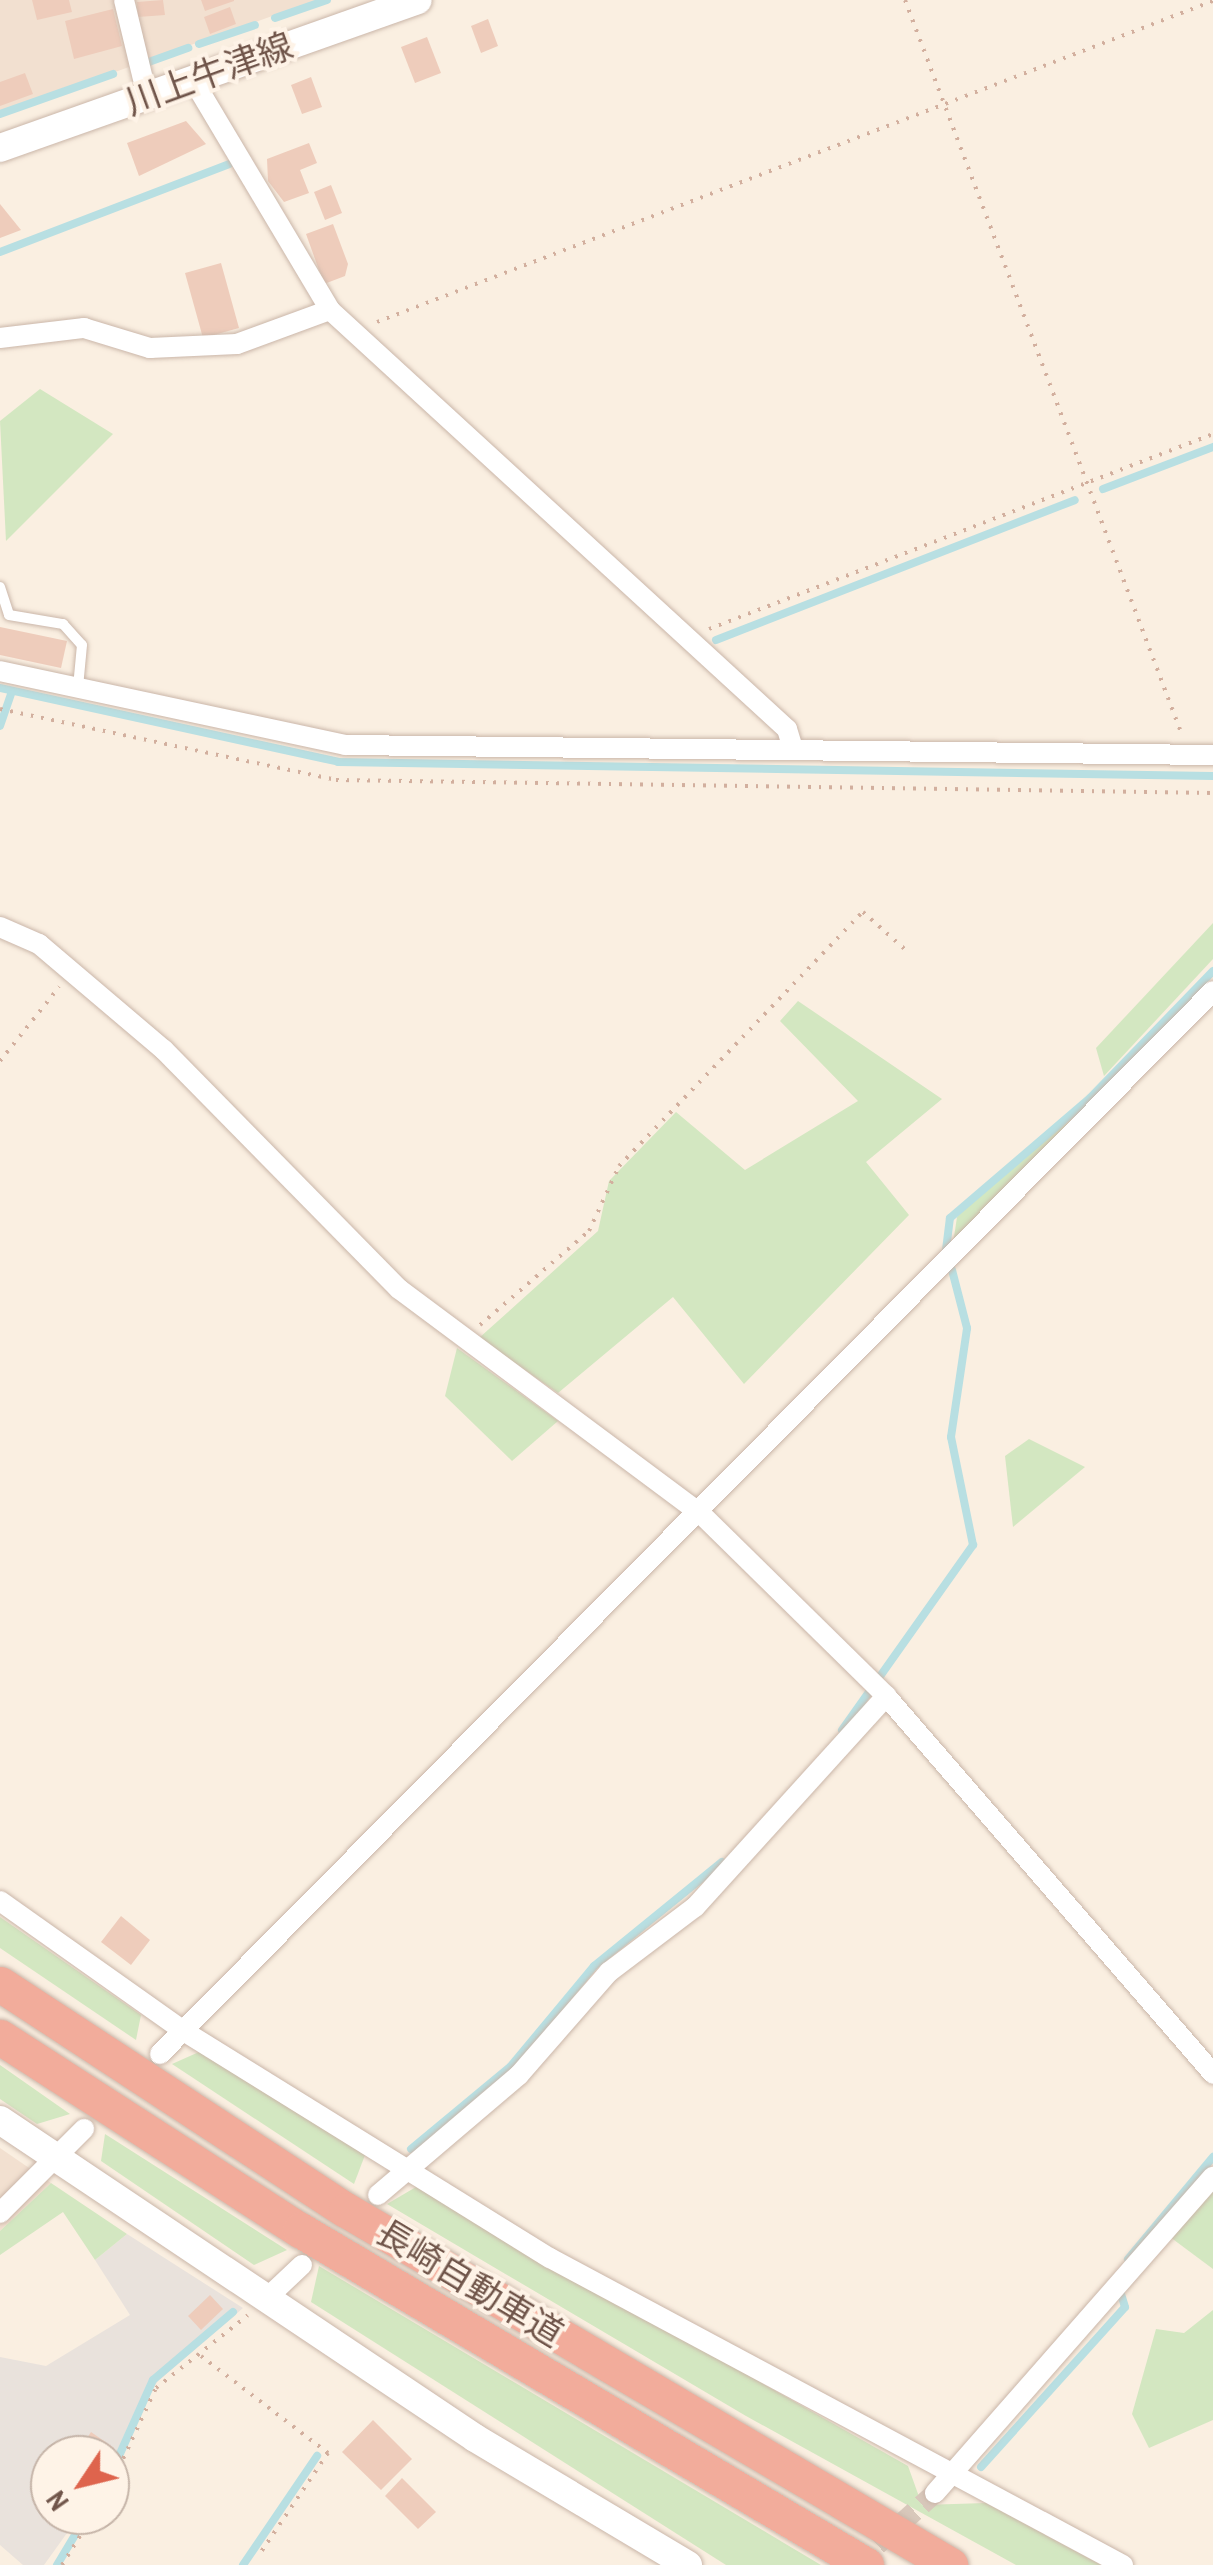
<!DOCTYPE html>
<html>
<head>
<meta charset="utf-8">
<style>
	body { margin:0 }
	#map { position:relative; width:1213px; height:2565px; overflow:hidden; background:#faefe1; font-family:"Archivo Narrow","Noto Sans JP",sans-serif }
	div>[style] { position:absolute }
	.residential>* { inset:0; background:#f2e0d0 }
	.industrial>* { inset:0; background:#e9e2dc }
	.green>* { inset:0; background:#d3e7c1 }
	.stream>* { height:8px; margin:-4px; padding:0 4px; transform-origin:4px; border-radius:4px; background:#b8dfe2 }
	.building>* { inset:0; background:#ecb }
	.street-tunnel>* { height:20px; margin-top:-10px; transform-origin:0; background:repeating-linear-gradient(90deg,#d8c8bb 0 20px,transparent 0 30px) }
	.path>* { height:4px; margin-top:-2px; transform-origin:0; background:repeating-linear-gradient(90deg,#d2af9e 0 2.5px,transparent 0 10.5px) }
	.roads { filter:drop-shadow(0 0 2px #cab6a9) drop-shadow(0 0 2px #cab6a9) }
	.lane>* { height:10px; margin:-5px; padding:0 5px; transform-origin:5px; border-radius:5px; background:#fff }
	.street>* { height:20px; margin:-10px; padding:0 10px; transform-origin:10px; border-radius:10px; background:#fff }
	.secondary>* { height:28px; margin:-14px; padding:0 14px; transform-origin:14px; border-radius:14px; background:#fff }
	.highway>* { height:35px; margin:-17.5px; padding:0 17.5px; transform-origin:17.5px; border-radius:17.5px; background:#f2ac9b }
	span { translate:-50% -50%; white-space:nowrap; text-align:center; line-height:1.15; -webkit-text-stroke:8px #fef3e7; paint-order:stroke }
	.street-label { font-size:35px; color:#70554a }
	.north { position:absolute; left:30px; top:2435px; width:100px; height:100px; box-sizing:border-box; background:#fef3e7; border:2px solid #c5b4a8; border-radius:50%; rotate:235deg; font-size:28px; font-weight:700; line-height:40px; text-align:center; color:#70554a }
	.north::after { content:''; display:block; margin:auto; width:35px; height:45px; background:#de644d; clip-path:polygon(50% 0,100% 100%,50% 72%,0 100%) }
</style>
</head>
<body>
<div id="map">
	<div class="residential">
		<i style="clip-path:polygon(0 0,317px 0,0 113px)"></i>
		<i style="clip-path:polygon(0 2148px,51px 2183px,0 2231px)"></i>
	</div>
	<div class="industrial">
		<i style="clip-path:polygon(127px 2234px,243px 2308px,157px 2382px,110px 2466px,110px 2455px,50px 2455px,50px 2515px,80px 2515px,44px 2565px,23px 2565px,0 2545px,0 2357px,46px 2366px,130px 2315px,95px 2260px)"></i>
	</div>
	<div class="green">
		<i style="clip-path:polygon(40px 389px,113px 434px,6px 541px,0 421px)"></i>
		<i style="clip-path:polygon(1213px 923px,1213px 959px,1104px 1076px,1096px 1048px)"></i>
		<i style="clip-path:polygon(798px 1001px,942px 1099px,866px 1162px,909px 1215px,744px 1384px,673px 1297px,558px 1393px,479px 1338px,598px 1231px,609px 1181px,676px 1112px,745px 1170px,858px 1101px,780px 1021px)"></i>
		<i style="clip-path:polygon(1082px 1112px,953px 1244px,957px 1217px,997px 1175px)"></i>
		<i style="clip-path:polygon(457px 1348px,558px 1421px,512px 1461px,445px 1396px)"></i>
		<i style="clip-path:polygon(1029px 1439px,1085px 1467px,1013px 1527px,1005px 1456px)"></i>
		<i style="clip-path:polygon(0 1917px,141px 2015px,136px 2040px,0 1948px)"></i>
		<i style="clip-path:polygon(199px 2052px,365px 2155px,354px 2184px,172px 2064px)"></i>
		<i style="clip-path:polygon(0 2065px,70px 2114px,37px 2124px,0 2099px)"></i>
		<i style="clip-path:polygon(105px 2134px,287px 2250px,254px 2265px,101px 2161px)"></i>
		<i style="clip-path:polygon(51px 2183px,127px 2234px,95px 2260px,63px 2212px,0 2255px,0 2231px)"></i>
		<i style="clip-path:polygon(416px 2187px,908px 2466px,922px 2505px,986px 2503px,1101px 2565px,1016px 2565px,746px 2416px,387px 2204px)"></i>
		<i style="clip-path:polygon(1213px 2188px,1213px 2269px,1170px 2237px)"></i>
		<i style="clip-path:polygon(319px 2266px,821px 2565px,726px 2565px,311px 2302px)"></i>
		<i style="clip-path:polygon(1213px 2310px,1213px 2420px,1149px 2448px,1132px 2414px,1156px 2329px,1184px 2333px)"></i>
	</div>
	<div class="stream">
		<i style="left:275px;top:18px;width:55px;rotate:-19.1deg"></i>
		<i style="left:199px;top:44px;width:59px;rotate:-18.7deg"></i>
		<i style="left:146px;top:63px;width:45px;rotate:-19.7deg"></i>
		<i style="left:0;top:114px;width:120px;rotate:-19.5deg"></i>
		<i style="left:0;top:252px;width:245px;rotate:-21deg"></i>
		<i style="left:1103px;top:489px;width:118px;rotate:-20.9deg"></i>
		<i style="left:716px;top:640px;width:385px;rotate:-21.3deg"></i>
		<i style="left:0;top:688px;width:346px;rotate:12.3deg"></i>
		<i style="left:338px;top:762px;width:875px;rotate:0.92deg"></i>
		<i style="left:0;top:726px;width:37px;rotate:-71deg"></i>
		<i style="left:946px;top:1250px;width:32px;rotate:-83deg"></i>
		<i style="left:950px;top:1218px;width:184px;rotate:-40.6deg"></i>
		<i style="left:1090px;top:1098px;width:177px;rotate:-45.9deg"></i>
		<i style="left:842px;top:1730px;width:227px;rotate:-54.7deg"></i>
		<i style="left:973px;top:1545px;width:110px;rotate:-101.5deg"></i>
		<i style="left:951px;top:1437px;width:110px;rotate:-81.6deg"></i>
		<i style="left:967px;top:1328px;width:60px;rotate:-104.5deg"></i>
		<i style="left:411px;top:2149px;width:130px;rotate:-39.7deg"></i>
		<i style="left:511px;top:2066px;width:130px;rotate:-50.3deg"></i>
		<i style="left:594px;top:1966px;width:165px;rotate:-39.1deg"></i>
		<i style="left:1128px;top:2259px;width:133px;rotate:-50.2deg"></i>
		<i style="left:981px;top:2467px;width:215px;rotate:-48deg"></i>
		<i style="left:1125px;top:2307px;width:21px;rotate:-107deg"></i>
		<i style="left:110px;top:2476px;width:105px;rotate:-65.9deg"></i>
		<i style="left:153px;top:2380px;width:105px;rotate:-40.4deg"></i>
		<i style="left:57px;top:2565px;width:58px;rotate:-59deg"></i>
		<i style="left:243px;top:2565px;width:132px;rotate:-55.8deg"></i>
	</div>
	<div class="building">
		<i style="clip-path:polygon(32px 0,69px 0,72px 12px,37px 20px)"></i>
		<i style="clip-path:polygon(163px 0,165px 15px,138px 17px,137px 2px)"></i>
		<i style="clip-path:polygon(201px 0,234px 0,234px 1px,205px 11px)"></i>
		<i style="clip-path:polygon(230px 7px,236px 24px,210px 34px,204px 17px)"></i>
		<i style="clip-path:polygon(113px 9px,122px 46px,74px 59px,65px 21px)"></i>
		<i style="clip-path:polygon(488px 19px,498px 46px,481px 53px,471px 26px)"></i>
		<i style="clip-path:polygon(427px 37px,441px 73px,415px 83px,401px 47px)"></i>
		<i style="clip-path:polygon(25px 73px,33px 94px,0 106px,0 82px)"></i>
		<i style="clip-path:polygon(311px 77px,322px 107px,302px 114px,291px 85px)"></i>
		<i style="clip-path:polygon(186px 121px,206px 144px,139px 176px,127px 143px)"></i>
		<i style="clip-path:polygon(309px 143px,317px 163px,300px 170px,309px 193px,284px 202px,268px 181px,267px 159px)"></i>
		<i style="clip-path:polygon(331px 185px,342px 213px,325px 220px,314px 192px)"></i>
		<i style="clip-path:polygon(0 204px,21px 230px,0 238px)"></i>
		<i style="clip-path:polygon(333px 224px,348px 264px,345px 276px,324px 284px,306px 234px)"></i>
		<i style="clip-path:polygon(221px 263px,239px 328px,203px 338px,185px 273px)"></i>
		<i style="clip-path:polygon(0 627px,67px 641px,61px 668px,0 655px)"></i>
		<i style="clip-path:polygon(121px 1916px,150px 1940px,131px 1965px,101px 1942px)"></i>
		<i style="clip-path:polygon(210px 2295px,223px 2309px,201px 2330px,188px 2316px)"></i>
		<i style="clip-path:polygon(373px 2420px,412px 2459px,381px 2490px,342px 2452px)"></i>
		<i style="clip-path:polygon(91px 2432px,114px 2448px,110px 2455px,76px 2455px)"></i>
		<i style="clip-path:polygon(402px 2478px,436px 2512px,418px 2529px,385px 2496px)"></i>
	</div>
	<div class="street-tunnel">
		<i style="left:855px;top:2565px;width:108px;rotate:-42deg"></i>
	</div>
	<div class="path">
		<i style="left:905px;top:0;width:785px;rotate:69.35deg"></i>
		<i style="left:377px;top:322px;width:896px;rotate:-21.01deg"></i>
		<i style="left:709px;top:629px;width:540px;rotate:-21.15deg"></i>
		<i style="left:0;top:709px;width:343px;rotate:11.9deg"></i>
		<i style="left:336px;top:780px;width:877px;rotate:0.85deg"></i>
		<i style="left:0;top:1061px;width:95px;rotate:-51.4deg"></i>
		<i style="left:480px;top:1325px;width:144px;rotate:-40.8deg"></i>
		<i style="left:589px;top:1231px;width:72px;rotate:-65.2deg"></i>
		<i style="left:619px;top:1166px;width:352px;rotate:-46.2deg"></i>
		<i style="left:863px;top:912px;width:59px;rotate:41.6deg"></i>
		<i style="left:201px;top:2356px;width:160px;rotate:37.4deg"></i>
		<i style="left:328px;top:2453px;width:123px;rotate:124.1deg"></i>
		<i style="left:110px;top:2487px;width:109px;rotate:-65.1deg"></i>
		<i style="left:156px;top:2388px;width:117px;rotate:-38.4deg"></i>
		<i style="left:62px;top:2565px;width:59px;rotate:-58.2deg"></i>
	</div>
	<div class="roads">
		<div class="lane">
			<i style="left:0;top:587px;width:29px;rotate:72deg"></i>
			<i style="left:9px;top:615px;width:55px;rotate:9.5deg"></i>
			<i style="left:63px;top:624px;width:28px;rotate:48deg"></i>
			<i style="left:82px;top:645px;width:42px;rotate:95.4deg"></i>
		</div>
		<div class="street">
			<i style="left:124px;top:0;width:99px;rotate:76.5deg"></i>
			<i style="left:193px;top:80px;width:268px;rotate:59.2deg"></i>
			<i style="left:330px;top:310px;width:620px;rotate:42.52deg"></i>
			<i style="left:787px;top:729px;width:21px;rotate:73deg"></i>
			<i style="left:0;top:338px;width:85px;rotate:-6.8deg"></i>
			<i style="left:84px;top:328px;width:69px;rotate:16.9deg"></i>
			<i style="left:150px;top:348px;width:87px;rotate:-2.6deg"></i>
			<i style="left:237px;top:344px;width:99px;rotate:-20.1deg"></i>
			<i style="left:0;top:671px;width:353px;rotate:12.1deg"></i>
			<i style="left:345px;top:745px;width:868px;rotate:0.66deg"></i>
			<i style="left:0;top:927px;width:43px;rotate:23.6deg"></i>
			<i style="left:39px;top:944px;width:164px;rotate:40.3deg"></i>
			<i style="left:164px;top:1050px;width:335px;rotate:45.5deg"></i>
			<i style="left:399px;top:1289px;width:375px;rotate:36.7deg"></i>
			<i style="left:700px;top:1513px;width:261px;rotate:44.5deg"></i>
			<i style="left:886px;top:1696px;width:500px;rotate:49.1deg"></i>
			<i style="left:0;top:1901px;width:223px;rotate:35.3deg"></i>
			<i style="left:182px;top:2030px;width:433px;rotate:31.8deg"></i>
			<i style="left:550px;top:2258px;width:650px;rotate:28.18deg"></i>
			<i style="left:160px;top:2054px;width:1496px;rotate:-45.27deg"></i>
			<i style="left:378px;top:2195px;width:185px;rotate:-40.4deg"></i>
			<i style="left:519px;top:2075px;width:137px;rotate:-48.9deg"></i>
			<i style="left:609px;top:1972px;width:108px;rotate:-37.1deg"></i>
			<i style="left:695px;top:1907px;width:285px;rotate:-47.8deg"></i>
			<i style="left:0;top:2213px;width:119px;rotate:-45deg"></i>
			<i style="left:267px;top:2298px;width:48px;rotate:-43.3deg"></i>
			<i style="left:935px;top:2493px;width:421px;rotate:-48.7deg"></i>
		</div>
		<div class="secondary">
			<i style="left:0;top:148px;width:443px;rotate:-19.5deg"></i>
			<i style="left:0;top:2120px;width:572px;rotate:33.8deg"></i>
			<i style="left:475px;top:2438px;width:248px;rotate:30.8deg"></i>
		</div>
		<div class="highway">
			<i style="left:0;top:1984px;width:413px;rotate:33.2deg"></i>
			<i style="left:346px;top:2210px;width:701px;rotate:30.44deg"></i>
			<i style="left:0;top:2037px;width:357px;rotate:32.8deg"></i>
			<i style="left:300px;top:2230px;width:658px;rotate:30.62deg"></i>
		</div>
	</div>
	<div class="street-label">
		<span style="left:209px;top:74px;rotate:-20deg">川上牛津線</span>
		<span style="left:470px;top:2283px;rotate:31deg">長崎自動車道</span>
	</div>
	<div class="north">N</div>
</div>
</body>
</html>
